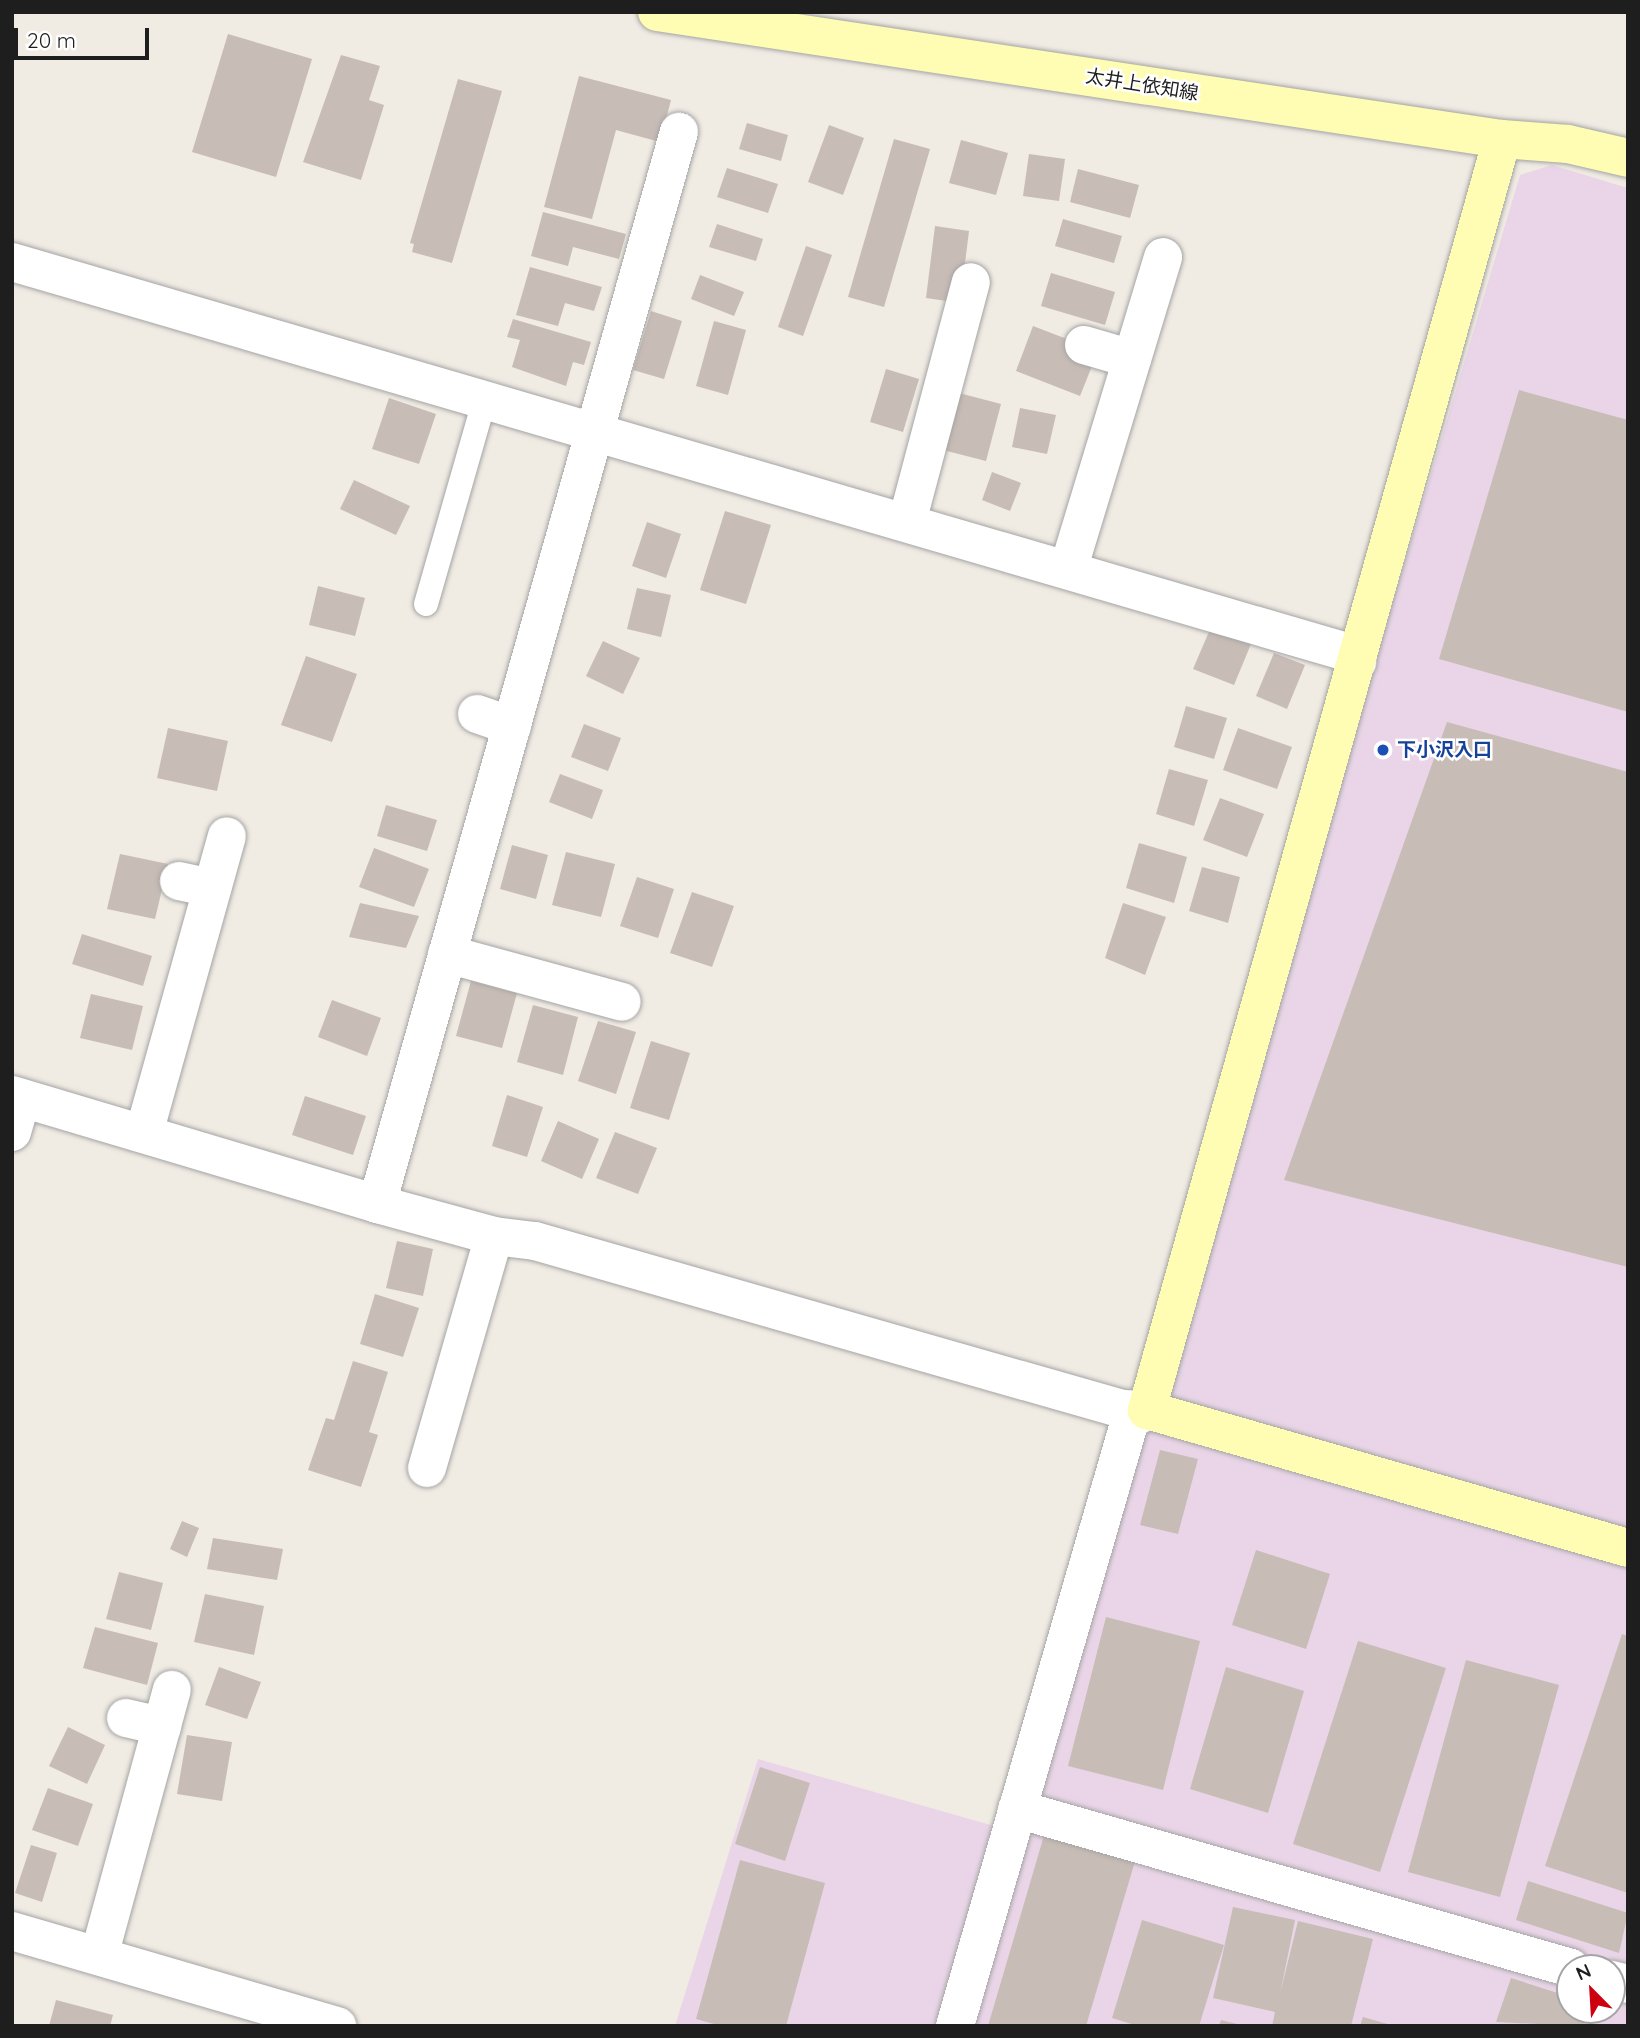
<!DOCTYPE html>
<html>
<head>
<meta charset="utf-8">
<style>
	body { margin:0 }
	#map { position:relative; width:1640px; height:2038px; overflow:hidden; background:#f0ebe3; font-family:Quicksand,"Noto Sans JP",sans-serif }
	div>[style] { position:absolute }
	.industrial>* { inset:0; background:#e9d5e7 }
	.building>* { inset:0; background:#c8bcb6 }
	.roads { filter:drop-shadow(0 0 2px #a5a5a5) drop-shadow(0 0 2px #a5a5a5) }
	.lane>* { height:24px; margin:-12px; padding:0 12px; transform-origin:12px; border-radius:12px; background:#fff }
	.street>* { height:38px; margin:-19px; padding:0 19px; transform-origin:19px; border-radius:19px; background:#fff }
	.secondary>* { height:38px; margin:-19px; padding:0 19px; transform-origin:19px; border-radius:19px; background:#fefdb3 }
	.dots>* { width:19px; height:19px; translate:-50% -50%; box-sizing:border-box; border:4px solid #fff; border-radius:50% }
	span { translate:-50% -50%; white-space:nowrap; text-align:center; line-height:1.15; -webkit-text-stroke:5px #fff; paint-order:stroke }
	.street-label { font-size:19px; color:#1e1e1e }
	.transit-label { font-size:19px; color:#164399; font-weight:700 }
	.left { translate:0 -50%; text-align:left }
	.frame { position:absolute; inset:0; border:14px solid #1e1e1e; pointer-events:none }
	.north { position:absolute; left:1556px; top:1954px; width:70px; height:70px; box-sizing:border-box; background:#fff; border:2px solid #a5a5a5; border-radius:50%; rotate:336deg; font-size:19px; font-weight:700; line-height:28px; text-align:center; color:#1e1e1e }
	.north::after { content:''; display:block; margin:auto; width:24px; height:32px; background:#cc000e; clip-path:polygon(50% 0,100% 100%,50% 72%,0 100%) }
	.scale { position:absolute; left:14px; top:28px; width:135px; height:32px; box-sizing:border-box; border:4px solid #1e1e1e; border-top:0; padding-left:9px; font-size:21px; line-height:24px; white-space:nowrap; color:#1e1e1e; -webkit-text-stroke:5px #fff; paint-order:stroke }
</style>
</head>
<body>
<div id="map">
	<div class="industrial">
		<i style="clip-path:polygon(evenodd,1552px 165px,1628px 188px,1628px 2026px,675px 2026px,758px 1759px,1026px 1835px,1520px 175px,1552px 165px,1570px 1968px,1612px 1968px,1612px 2010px,1570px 2010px,1570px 1968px)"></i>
	</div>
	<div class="building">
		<i style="clip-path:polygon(228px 34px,312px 59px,276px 177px,192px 152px)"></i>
		<i style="clip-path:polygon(341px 55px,380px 66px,369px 100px,384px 105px,361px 180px,303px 162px)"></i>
		<i style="clip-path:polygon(579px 76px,671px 100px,660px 142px,616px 130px,592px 219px,544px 207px)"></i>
		<i style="clip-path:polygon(458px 79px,502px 91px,452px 263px,412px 252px,414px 244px,410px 243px)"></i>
		<i style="clip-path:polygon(747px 123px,788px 135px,781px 161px,739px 149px)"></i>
		<i style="clip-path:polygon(829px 125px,864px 138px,843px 195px,808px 182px)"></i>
		<i style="clip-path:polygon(894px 139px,930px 149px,884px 307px,848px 297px)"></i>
		<i style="clip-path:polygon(961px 140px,1008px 153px,996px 195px,949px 183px)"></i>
		<i style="clip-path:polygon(1029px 154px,1065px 159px,1059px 201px,1023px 196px)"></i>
		<i style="clip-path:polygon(727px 168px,778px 184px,768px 213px,717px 197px)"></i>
		<i style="clip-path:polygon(1078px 169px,1139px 185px,1130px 218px,1070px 202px)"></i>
		<i style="clip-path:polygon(543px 212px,626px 234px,619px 259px,573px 247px,568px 266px,531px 256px)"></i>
		<i style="clip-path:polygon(1063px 219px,1122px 236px,1114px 263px,1055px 246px)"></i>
		<i style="clip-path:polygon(717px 224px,763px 239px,756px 261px,709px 247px)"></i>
		<i style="clip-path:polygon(935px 226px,969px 231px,960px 303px,926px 298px)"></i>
		<i style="clip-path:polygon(806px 246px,832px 255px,803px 336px,778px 327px)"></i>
		<i style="clip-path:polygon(530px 267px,602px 287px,594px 311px,565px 303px,558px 326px,516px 315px)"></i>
		<i style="clip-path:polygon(1051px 273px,1115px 292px,1105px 325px,1041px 306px)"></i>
		<i style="clip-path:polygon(700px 275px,744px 292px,734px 316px,691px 299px)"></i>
		<i style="clip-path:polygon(651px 311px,682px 321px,664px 379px,633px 370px)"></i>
		<i style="clip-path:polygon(513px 319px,591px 342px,584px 365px,573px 362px,566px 386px,512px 367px,520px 340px,507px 337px)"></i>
		<i style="clip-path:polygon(714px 321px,746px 330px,728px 395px,696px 386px)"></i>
		<i style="clip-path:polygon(1033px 326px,1098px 351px,1080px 396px,1016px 371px)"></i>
		<i style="clip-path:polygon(886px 369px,919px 379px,903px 432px,870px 422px)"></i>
		<i style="clip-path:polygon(1519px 390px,1628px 420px,1628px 712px,1439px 659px)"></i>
		<i style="clip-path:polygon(959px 393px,1001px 404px,986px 461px,943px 450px)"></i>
		<i style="clip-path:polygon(389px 398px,436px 414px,419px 464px,372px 449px)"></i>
		<i style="clip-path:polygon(1020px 408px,1056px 415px,1047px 454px,1012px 447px)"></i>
		<i style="clip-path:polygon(992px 472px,1021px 483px,1010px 511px,982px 500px)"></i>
		<i style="clip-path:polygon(354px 480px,410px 506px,396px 535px,340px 509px)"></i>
		<i style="clip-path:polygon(725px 511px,771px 525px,746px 604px,700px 590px)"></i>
		<i style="clip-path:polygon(647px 522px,681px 534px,666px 578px,632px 566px)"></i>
		<i style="clip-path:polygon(318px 586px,365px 598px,355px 636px,309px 625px)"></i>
		<i style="clip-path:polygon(637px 588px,671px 595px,661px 637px,627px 629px)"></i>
		<i style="clip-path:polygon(1211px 627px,1251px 644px,1234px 685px,1193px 669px)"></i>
		<i style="clip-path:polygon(603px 641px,640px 658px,623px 694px,586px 676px)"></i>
		<i style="clip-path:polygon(1274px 653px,1305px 665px,1287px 709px,1256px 696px)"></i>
		<i style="clip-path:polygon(306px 656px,357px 674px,332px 742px,281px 725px)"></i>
		<i style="clip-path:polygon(1186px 706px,1227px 718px,1214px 759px,1174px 747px)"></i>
		<i style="clip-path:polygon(1447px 722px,1628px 772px,1628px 1267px,1284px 1180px)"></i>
		<i style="clip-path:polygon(584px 724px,621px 738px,608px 771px,571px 757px)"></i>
		<i style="clip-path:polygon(168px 728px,228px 741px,217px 791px,157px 778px)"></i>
		<i style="clip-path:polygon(1238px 728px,1292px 747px,1277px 789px,1223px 770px)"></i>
		<i style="clip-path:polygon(1169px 769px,1208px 780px,1194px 826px,1156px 814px)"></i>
		<i style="clip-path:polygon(560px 774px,603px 790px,592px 819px,549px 802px)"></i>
		<i style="clip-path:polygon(1220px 798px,1264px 814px,1247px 857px,1203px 840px)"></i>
		<i style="clip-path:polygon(386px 805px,437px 820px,427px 851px,377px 836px)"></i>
		<i style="clip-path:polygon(1139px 843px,1187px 857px,1174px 903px,1126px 888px)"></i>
		<i style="clip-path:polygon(512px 845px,548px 855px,536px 899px,500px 889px)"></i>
		<i style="clip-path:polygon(374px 848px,429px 869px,414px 907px,359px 887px)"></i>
		<i style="clip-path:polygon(566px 852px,615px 864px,601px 917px,552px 905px)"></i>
		<i style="clip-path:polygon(120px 854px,168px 864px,155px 919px,107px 909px)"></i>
		<i style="clip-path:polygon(1202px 867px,1240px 877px,1228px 923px,1189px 911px)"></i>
		<i style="clip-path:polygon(637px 877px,674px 889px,658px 938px,620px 926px)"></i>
		<i style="clip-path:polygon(692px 892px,734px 906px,712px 967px,670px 953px)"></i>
		<i style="clip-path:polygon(360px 903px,419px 916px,406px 948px,349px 937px)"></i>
		<i style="clip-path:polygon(1123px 903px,1166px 917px,1145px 975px,1105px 958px)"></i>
		<i style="clip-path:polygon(82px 934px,152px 956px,143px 986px,72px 964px)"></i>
		<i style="clip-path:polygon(471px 981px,517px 993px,502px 1048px,456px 1036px)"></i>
		<i style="clip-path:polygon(91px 994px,143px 1006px,132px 1050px,80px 1038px)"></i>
		<i style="clip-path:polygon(332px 1000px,381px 1018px,367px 1056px,318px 1037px)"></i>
		<i style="clip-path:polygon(533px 1005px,578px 1017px,563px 1075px,517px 1062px)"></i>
		<i style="clip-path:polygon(598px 1021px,636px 1032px,616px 1094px,578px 1081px)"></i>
		<i style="clip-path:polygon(651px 1041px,690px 1053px,669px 1120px,630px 1108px)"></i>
		<i style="clip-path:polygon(507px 1095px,543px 1107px,527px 1157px,492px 1146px)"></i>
		<i style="clip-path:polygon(305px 1096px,366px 1116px,353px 1155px,292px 1135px)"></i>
		<i style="clip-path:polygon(558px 1121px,599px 1139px,582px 1179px,541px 1161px)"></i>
		<i style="clip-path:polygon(615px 1132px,657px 1148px,638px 1194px,596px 1178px)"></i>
		<i style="clip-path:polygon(397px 1241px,433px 1249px,423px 1296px,386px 1288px)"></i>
		<i style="clip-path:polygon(375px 1294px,419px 1308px,403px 1357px,360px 1344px)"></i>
		<i style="clip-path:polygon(353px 1361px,388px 1372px,369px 1432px,378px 1435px,361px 1487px,308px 1470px,326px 1418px,334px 1420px)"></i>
		<i style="clip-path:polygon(1160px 1450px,1198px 1459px,1178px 1534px,1140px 1525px)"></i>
		<i style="clip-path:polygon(182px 1521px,199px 1528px,187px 1557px,170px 1549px)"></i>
		<i style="clip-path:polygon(213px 1538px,283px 1549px,277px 1580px,207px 1569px)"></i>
		<i style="clip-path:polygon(1256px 1550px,1330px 1574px,1306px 1649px,1232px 1625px)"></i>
		<i style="clip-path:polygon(119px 1572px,163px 1583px,151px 1630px,106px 1619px)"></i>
		<i style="clip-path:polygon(205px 1594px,264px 1606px,254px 1655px,194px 1642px)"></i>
		<i style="clip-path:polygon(1106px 1617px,1200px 1641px,1163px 1790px,1068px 1766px)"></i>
		<i style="clip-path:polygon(95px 1627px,158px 1643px,147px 1685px,83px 1668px)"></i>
		<i style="clip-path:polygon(1622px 1634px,1628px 1636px,1628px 1893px,1545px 1866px)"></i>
		<i style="clip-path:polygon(1358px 1641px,1446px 1668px,1380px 1872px,1293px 1844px)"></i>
		<i style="clip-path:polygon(1466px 1660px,1559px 1685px,1500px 1897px,1408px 1872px)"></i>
		<i style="clip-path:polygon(219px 1667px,261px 1682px,247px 1719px,205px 1705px)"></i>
		<i style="clip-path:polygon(1226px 1667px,1304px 1691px,1268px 1813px,1190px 1789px)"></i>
		<i style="clip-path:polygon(68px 1727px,105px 1745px,87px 1784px,49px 1766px)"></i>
		<i style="clip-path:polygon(187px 1735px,232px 1742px,222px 1801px,177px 1794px)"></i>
		<i style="clip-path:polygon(760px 1767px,810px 1783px,785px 1861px,735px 1844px)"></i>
		<i style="clip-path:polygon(48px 1788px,93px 1804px,78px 1846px,32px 1830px)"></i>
		<i style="clip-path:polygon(1045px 1832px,1136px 1858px,1086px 2026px,988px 2026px)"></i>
		<i style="clip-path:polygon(31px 1845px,57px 1853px,42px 1902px,15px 1893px)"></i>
		<i style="clip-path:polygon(740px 1860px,825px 1883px,786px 2026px,721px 2026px,696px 2019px)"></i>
		<i style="clip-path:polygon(1528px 1881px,1628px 1913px,1619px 1953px,1516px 1920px)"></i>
		<i style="clip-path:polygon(1233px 1907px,1295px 1920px,1280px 1994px,1298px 1921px,1373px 1939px,1351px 2026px,1272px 2026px,1275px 2012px,1213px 1998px)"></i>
		<i style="clip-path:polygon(1142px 1920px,1224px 1945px,1199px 2026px,1138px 2026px,1112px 2018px)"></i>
		<i style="clip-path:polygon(1511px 1978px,1570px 1997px,1570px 2010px,1588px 2010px,1583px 2026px,1496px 2022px)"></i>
		<i style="clip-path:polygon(56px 2000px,113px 2015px,110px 2026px,49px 2026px)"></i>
		<i style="clip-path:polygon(1363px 2017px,1391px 2025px,1391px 2026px,1360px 2026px)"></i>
		<i style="clip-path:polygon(1221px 2020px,1241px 2025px,1241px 2026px,1219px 2026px)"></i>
	</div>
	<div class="roads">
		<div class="lane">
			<i style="left:426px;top:604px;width:214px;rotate:-74deg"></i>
		</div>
		<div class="street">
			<i style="left:12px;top:262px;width:1387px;rotate:16.29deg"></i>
			<i style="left:1343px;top:651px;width:18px;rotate:38deg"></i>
			<i style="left:1084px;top:345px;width:50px;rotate:16.3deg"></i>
			<i style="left:907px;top:522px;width:248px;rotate:-75.1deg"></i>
			<i style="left:1068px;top:570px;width:327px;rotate:-73.1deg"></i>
			<i style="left:477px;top:714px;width:37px;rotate:19deg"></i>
			<i style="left:179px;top:881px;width:34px;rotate:12deg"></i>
			<i style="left:447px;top:954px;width:181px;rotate:15.3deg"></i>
			<i style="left:12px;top:1095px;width:381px;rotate:16.6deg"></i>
			<i style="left:377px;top:1204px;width:121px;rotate:15.3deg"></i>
			<i style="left:494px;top:1236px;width:41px;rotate:7deg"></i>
			<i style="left:535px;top:1241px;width:611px;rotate:15.97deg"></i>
			<i style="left:1122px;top:1409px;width:25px;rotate:2deg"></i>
			<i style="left:12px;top:1132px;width:35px;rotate:-74deg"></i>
			<i style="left:144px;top:1133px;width:308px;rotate:-74.4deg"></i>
			<i style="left:377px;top:1204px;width:1114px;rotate:-74.27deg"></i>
			<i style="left:427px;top:1468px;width:241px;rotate:-73.9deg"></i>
			<i style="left:126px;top:1718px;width:37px;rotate:13deg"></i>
			<i style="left:1017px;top:1809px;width:576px;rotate:16.01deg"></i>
			<i style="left:12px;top:1931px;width:339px;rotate:16.3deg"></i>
			<i style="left:99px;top:1956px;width:276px;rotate:-74.7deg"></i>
			<i style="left:1612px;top:1980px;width:16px;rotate:14deg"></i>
			<i style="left:955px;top:2026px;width:631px;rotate:-73.89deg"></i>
			<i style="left:1130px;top:1420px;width:20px;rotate:-30deg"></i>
		</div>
		<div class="secondary">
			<i style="left:657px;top:12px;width:854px;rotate:8.55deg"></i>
			<i style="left:1502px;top:139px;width:66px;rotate:4.3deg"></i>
			<i style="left:1568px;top:144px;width:62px;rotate:13.1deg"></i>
			<i style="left:1502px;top:139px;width:1320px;rotate:105.61deg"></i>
			<i style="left:1147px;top:1410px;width:500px;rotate:16.01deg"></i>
		</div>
	</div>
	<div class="dots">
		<i style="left:1383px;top:750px;background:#1a4fb4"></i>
	</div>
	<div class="street-label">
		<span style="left:1142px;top:85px;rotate:9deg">太井上依知線</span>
	</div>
	<div class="transit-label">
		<span class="left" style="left:1397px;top:750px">下小沢入口</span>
	</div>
	<div class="frame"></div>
	<div class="north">N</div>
	<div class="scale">20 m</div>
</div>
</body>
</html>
